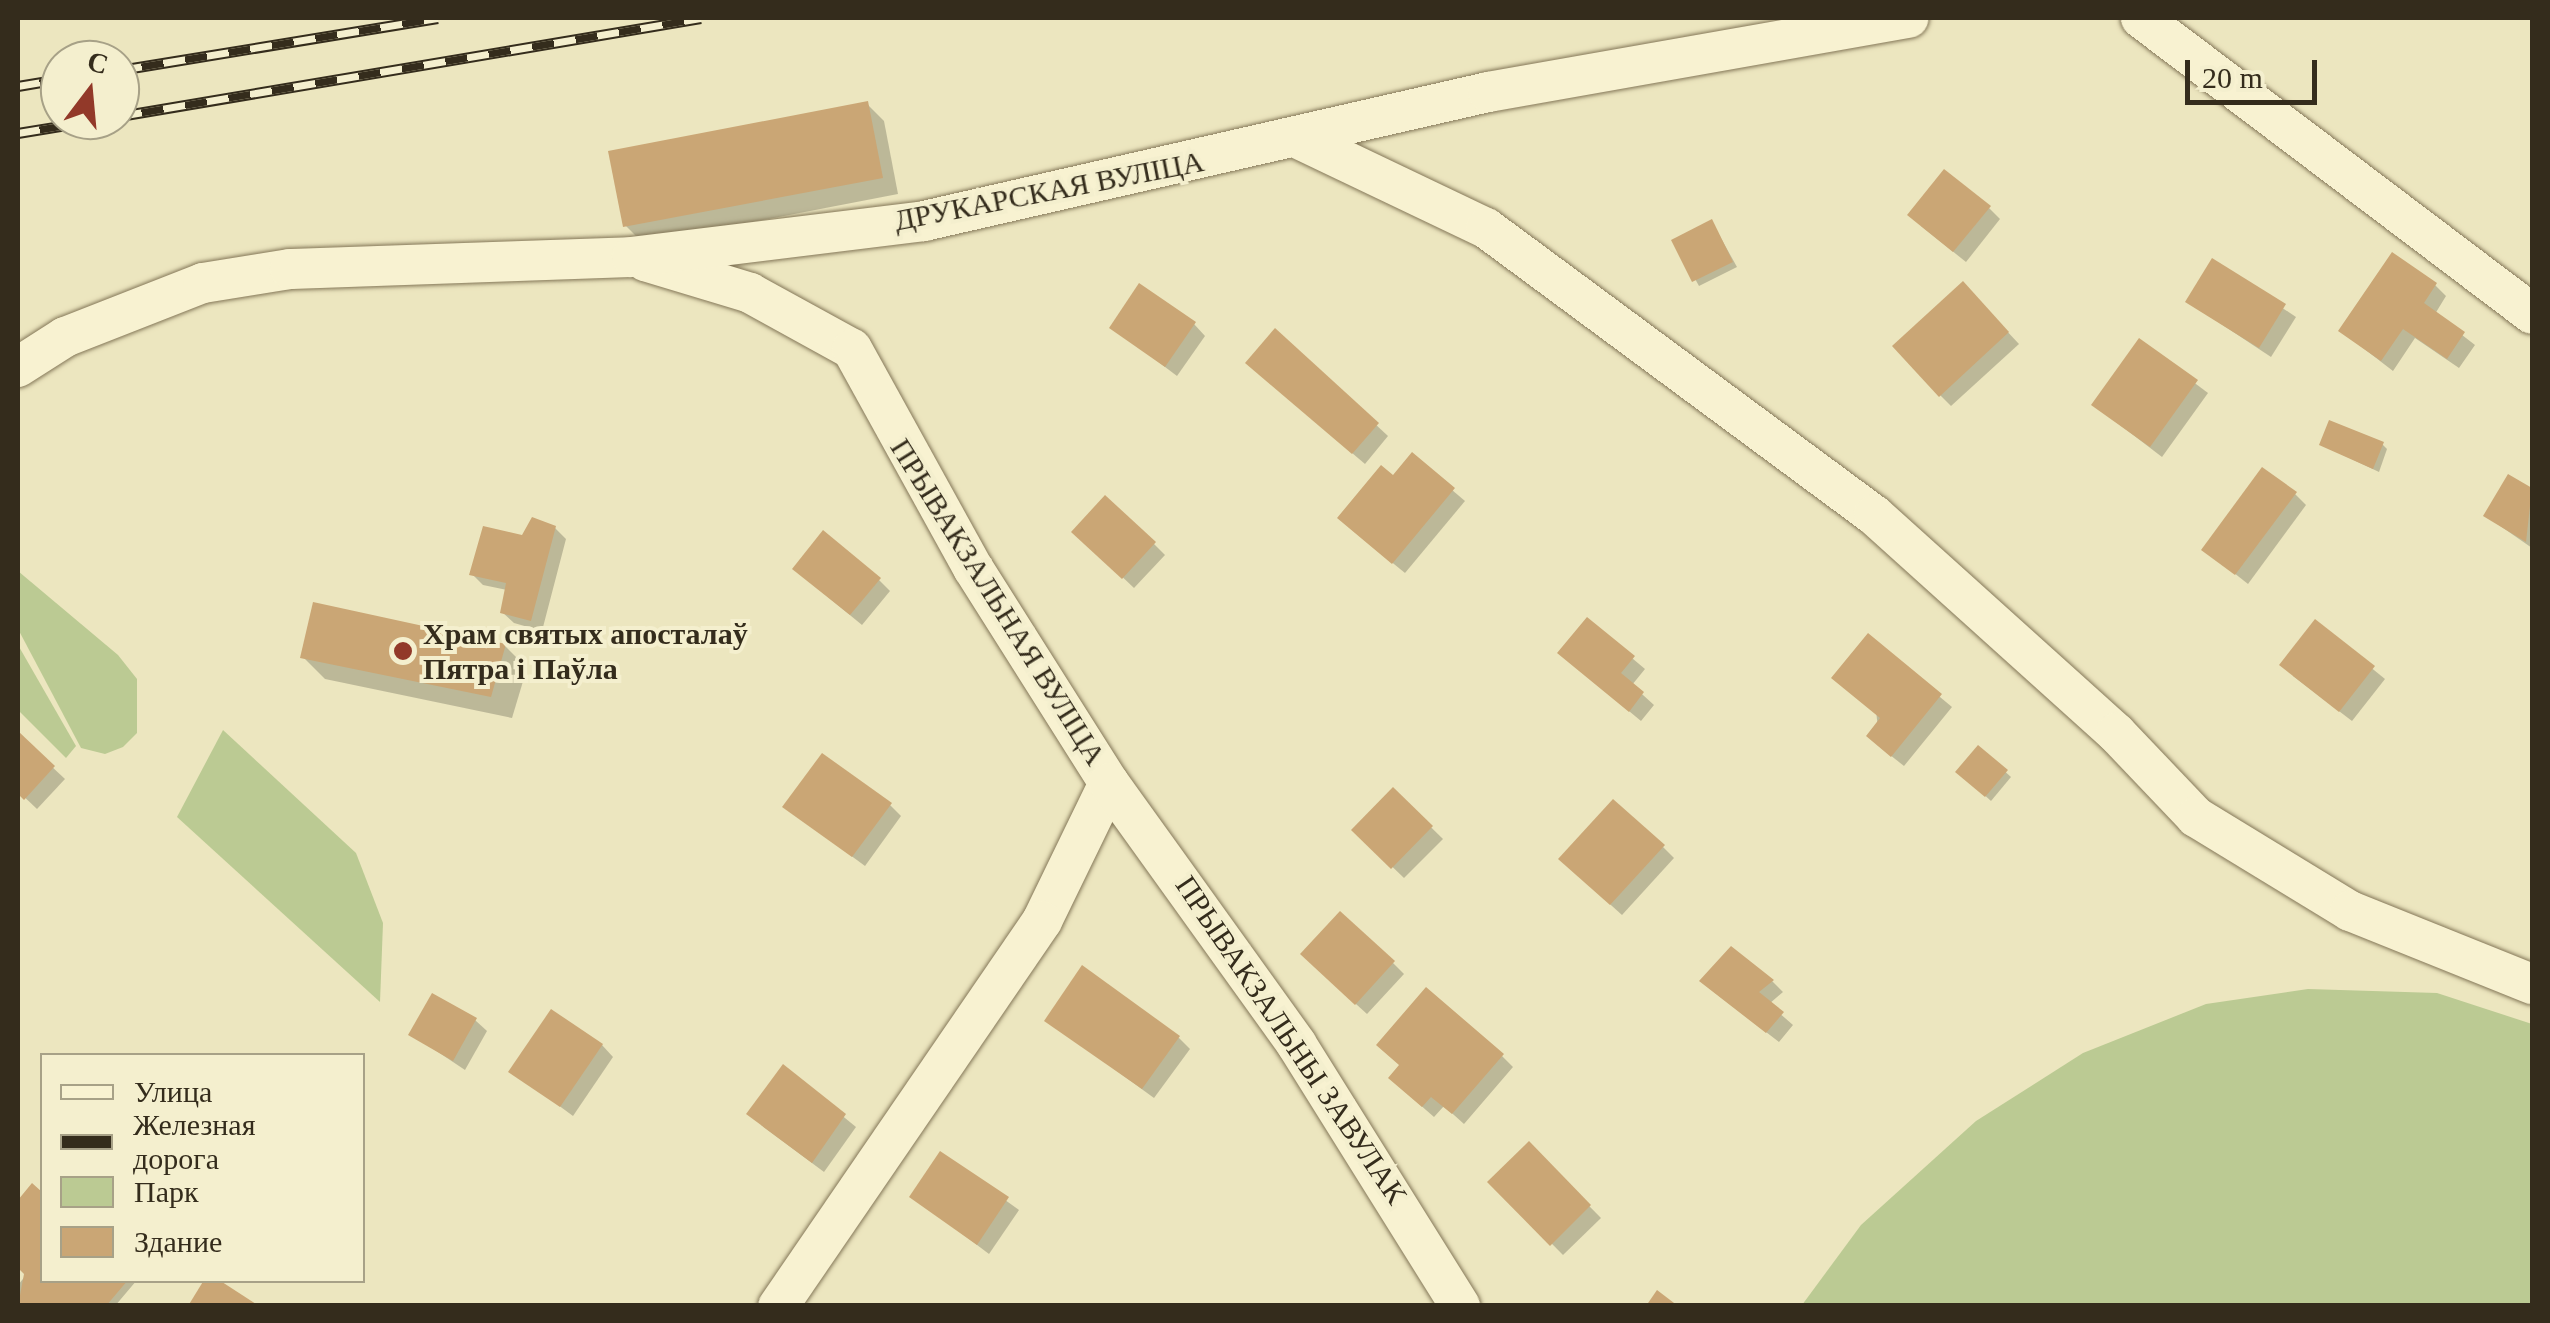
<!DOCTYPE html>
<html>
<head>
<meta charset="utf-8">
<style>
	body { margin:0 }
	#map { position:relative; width:2550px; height:1323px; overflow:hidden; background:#ece6bf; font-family:Georgia,serif }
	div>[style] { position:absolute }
	.green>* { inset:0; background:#bbca93 }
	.shadow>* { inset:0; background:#0003 }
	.building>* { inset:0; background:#caa675 }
	.roads { filter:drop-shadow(0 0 2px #847758) drop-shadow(0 0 2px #847758) }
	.minor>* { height:40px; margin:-20px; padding:0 20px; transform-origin:20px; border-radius:20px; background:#f8f2d1 }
	.rail>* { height:11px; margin-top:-5.5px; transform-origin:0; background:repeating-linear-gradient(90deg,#f4efce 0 22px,#342c1c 0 44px); box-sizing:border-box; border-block:2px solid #342c1c }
	.dots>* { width:28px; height:28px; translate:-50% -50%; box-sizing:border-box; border:5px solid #f4efce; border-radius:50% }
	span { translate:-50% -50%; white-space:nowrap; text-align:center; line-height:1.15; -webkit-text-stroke:8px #f4efce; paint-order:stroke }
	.street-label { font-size:30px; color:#342c1c }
	.poi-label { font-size:30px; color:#342c1c; font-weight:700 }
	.left { translate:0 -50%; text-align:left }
	.frame { position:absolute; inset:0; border:20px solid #342c1c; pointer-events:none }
	.legend { position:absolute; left:40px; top:1053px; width:325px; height:230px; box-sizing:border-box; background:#f4efce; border:2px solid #a7a187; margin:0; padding:12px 18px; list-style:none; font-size:30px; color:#342c1c }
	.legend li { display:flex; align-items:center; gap:20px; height:50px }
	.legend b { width:50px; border:2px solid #a7a187 }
	.north { position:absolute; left:40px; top:40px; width:100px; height:100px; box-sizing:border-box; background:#f4efce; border:2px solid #a7a187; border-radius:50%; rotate:16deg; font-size:28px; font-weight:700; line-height:40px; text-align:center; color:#342c1c }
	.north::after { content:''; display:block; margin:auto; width:35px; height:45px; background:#923929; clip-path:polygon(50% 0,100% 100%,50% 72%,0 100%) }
	.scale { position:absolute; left:2185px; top:60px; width:132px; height:45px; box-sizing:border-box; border:5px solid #342c1c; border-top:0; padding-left:12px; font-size:30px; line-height:35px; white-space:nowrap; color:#342c1c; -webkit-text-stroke:8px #f4efce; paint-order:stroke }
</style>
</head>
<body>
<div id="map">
	<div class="green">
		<i style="clip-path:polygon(18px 571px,118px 655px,137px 679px,137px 733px,123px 747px,105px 754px,81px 748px,18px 629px)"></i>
		<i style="clip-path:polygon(18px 645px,76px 746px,66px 758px,18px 710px)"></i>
		<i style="clip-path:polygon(223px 730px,356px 853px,383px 923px,380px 1002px,177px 817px)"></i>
		<i style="clip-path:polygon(2308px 989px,2437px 993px,2532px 1024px,2532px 1305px,1802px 1305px,1861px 1225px,1976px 1121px,2083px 1053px,2206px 1004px)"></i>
	</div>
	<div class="shadow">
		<i style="clip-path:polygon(867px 104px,884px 121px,898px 194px,643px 243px,626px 226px)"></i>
		<i style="clip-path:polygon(1989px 208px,2000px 219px,1966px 262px,1921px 226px)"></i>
		<i style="clip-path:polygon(1712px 222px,1737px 267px,1699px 286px,1674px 241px)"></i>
		<i style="clip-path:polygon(2213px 262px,2296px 317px,2271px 357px,2188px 302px)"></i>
		<i style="clip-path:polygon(2435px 285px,2446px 296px,2435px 314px,2475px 345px,2459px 368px,2415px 338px,2393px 371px,2341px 331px)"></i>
		<i style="clip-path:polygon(1974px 296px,2019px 344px,1951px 406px,1940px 395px)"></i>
		<i style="clip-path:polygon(1194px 324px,1205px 336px,1177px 376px,1112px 327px)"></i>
		<i style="clip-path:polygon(1275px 331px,1388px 436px,1365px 464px,1259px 374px)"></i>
		<i style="clip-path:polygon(2140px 342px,2208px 393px,2162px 457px,2094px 405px)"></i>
		<i style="clip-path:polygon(2382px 444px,2387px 449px,2379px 472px,2322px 445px)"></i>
		<i style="clip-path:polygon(1412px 456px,1465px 501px,1405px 573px,1351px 529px)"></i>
		<i style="clip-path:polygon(2509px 477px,2532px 491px,2532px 548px,2486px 516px)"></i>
		<i style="clip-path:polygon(2295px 494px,2306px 505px,2248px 584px,2205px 550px)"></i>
		<i style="clip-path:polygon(555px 528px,566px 539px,542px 631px,514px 623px,502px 612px,507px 590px,483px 585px,472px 574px,524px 538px)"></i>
		<i style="clip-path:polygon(1074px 531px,1154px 544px,1165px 555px,1134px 588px)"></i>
		<i style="clip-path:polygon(806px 579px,879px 580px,890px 591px,862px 625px)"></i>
		<i style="clip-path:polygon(1588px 621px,1645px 669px,1632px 685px,1654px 705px,1641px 721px,1572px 664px)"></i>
		<i style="clip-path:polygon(2315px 622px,2385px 679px,2352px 721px,2293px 676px)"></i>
		<i style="clip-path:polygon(1868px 637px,1952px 707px,1904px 766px,1880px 747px)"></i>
		<i style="clip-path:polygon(505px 646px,527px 668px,512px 718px,325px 679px,303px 657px)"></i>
		<i style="clip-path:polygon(18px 735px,65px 779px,37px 809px,18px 791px)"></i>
		<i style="clip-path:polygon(1979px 748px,2011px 777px,1991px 801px,1959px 772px)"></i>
		<i style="clip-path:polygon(1393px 790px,1443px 839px,1404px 878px,1354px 830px)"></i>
		<i style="clip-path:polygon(890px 805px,901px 816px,865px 866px,785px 807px)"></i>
		<i style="clip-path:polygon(1663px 847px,1674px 858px,1622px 915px,1572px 870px)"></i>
		<i style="clip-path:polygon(1393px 963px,1404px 974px,1367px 1014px,1314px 966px)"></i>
		<i style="clip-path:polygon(1772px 981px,1783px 992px,1769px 1004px,1793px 1025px,1779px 1042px,1714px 992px)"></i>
		<i style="clip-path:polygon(475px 1020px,487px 1031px,465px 1070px,411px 1034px)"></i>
		<i style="clip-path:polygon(1047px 1020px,1179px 1038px,1190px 1049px,1154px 1098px)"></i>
		<i style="clip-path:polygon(602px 1045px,613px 1057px,573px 1116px,512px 1071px)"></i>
		<i style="clip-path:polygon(1502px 1056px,1513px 1067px,1464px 1124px,1444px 1106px,1434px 1117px,1402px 1089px)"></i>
		<i style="clip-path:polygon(784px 1068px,856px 1127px,824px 1172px,761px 1125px)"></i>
		<i style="clip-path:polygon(1529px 1145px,1601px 1218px,1563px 1255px,1491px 1182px)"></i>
		<i style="clip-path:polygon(941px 1154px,1019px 1210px,989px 1254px,912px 1196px)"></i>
		<i style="clip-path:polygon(33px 1187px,42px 1195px,42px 1280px,137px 1280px,115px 1306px,18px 1306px,18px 1285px,27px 1274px,18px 1266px,18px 1204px)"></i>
	</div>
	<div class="building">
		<i style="clip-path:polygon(868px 101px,883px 178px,623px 227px,608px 151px)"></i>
		<i style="clip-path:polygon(1944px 169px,1991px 206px,1953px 252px,1907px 215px)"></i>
		<i style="clip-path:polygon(1712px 219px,1733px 262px,1692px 282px,1671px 240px)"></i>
		<i style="clip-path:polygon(2392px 252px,2437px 283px,2424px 303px,2465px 332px,2447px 359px,2403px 329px,2381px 361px,2338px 331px)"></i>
		<i style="clip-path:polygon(2212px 258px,2286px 304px,2259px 348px,2185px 302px)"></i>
		<i style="clip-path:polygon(1963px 281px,2009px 332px,1939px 397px,1892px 346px)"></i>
		<i style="clip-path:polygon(1139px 283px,1196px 322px,1165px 367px,1109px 328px)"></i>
		<i style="clip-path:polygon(1275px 328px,1379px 423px,1352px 454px,1245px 363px)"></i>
		<i style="clip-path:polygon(2139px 338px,2198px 380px,2150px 447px,2091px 405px)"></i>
		<i style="clip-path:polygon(2329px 420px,2384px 442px,2373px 469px,2319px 445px)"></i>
		<i style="clip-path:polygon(1412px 452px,1455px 488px,1392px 564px,1337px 518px,1381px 465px,1393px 475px)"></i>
		<i style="clip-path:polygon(2262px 467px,2297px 492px,2235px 575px,2201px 550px)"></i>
		<i style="clip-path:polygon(2508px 474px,2532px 488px,2526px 542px,2483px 516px)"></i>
		<i style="clip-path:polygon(1105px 495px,1156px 542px,1122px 579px,1071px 532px)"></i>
		<i style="clip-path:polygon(532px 517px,556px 526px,531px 621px,500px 613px,506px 583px,469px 575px,483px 526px,522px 535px)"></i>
		<i style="clip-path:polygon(823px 530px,881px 578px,850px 615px,792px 569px)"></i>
		<i style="clip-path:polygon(313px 602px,506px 644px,491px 697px,300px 658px)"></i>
		<i style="clip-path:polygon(1587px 617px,1635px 656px,1621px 673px,1644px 692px,1629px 712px,1557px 653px)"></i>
		<i style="clip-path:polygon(2315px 619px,2375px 666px,2339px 712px,2279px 665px)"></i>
		<i style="clip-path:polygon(1868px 633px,1942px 694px,1891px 757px,1866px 736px,1880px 718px,1831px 678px)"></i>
		<i style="clip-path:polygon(18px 731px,55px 766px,24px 800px,18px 794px)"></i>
		<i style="clip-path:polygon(1978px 745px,2008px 770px,1985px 797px,1955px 772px)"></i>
		<i style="clip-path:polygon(822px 753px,892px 803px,852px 857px,782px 807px)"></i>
		<i style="clip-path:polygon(1393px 787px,1433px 826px,1391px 869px,1351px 830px)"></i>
		<i style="clip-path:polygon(1613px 799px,1665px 845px,1610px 905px,1558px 859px)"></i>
		<i style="clip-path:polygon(1340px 911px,1395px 961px,1355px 1005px,1300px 954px)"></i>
		<i style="clip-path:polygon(1731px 946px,1774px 980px,1759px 992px,1784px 1012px,1766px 1033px,1699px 981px)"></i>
		<i style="clip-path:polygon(1082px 965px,1180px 1036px,1142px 1089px,1044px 1021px)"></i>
		<i style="clip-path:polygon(1426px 987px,1504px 1054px,1452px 1114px,1431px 1097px,1422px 1107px,1388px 1078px,1399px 1065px,1376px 1045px)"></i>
		<i style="clip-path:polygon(432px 993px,477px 1018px,453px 1061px,408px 1035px)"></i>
		<i style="clip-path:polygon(551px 1009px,603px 1044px,560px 1107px,508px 1072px)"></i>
		<i style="clip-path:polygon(783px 1064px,846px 1114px,812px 1163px,746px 1114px)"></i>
		<i style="clip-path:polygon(1529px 1141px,1591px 1205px,1550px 1246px,1487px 1182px)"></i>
		<i style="clip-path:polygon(940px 1151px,1009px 1197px,977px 1245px,909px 1197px)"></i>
		<i style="clip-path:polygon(32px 1183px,42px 1192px,42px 1280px,128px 1280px,106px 1306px,18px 1306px,24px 1274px,18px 1268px,18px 1200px)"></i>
		<i style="clip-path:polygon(204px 1280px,219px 1280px,259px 1306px,188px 1306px)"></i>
		<i style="clip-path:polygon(1657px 1290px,1678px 1306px,1646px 1306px)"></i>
	</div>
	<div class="roads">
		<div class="minor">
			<i style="left:2141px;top:18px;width:490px;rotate:37.1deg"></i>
			<i style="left:1297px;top:138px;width:209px;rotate:25.5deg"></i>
			<i style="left:1486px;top:228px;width:483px;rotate:36.5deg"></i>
			<i style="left:1874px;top:515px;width:326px;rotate:42deg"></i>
			<i style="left:2116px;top:733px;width:116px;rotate:46.4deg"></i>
			<i style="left:2196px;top:817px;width:180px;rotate:31.4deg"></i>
			<i style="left:2350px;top:911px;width:196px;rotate:21.9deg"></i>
			<i style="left:645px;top:261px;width:110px;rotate:16.9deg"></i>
			<i style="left:750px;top:293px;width:116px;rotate:28.8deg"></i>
			<i style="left:852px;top:349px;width:250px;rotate:61.1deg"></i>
			<i style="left:973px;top:568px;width:254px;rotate:57.7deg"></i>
			<i style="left:1109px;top:783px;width:153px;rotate:115.9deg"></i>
			<i style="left:1042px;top:921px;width:467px;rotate:124.4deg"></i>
			<i style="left:18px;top:367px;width:56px;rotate:-32.6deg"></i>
			<i style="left:65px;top:337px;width:148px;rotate:-21.4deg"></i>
			<i style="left:203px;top:283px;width:88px;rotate:-9.1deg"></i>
			<i style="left:290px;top:269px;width:342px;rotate:-2deg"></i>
			<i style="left:632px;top:257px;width:294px;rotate:-7deg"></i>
			<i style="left:924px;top:221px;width:579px;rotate:-12.88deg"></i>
			<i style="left:1488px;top:92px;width:427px;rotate:-10deg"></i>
			<i style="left:1109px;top:783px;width:322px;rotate:54.3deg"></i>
			<i style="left:1297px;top:1045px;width:308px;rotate:58deg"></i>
		</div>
	</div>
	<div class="rail">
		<i style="left:120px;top:70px;width:322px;rotate:-9.3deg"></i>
		<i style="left:18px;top:86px;width:43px;rotate:-9.5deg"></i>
		<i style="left:120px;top:116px;width:589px;rotate:-9.57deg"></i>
		<i style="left:18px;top:133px;width:80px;rotate:-9.3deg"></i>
	</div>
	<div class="dots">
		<i style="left:403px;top:651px;background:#923929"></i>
	</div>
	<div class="street-label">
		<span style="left:1049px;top:191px;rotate:-11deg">ДРУКАРСКАЯ ВУЛІЦА</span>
		<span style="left:998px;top:602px;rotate:58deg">ПРЫВАКЗАЛЬНАЯ ВУЛІЦА</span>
		<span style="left:1291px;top:1040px;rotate:56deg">ПРЫВАКЗАЛЬНЫ ЗАВУЛАК</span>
	</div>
	<div class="poi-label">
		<span class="left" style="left:423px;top:651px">Храм святых апосталаў<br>Пятра і Паўла</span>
	</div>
	<div class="frame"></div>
	<ul class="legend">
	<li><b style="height:12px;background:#f8f2d1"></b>Улица</li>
	<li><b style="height:12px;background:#342c1c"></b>Железная дорога</li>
	<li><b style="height:28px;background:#bbca93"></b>Парк</li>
	<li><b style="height:28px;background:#caa675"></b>Здание</li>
	</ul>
	<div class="north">С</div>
	<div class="scale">20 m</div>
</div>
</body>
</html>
